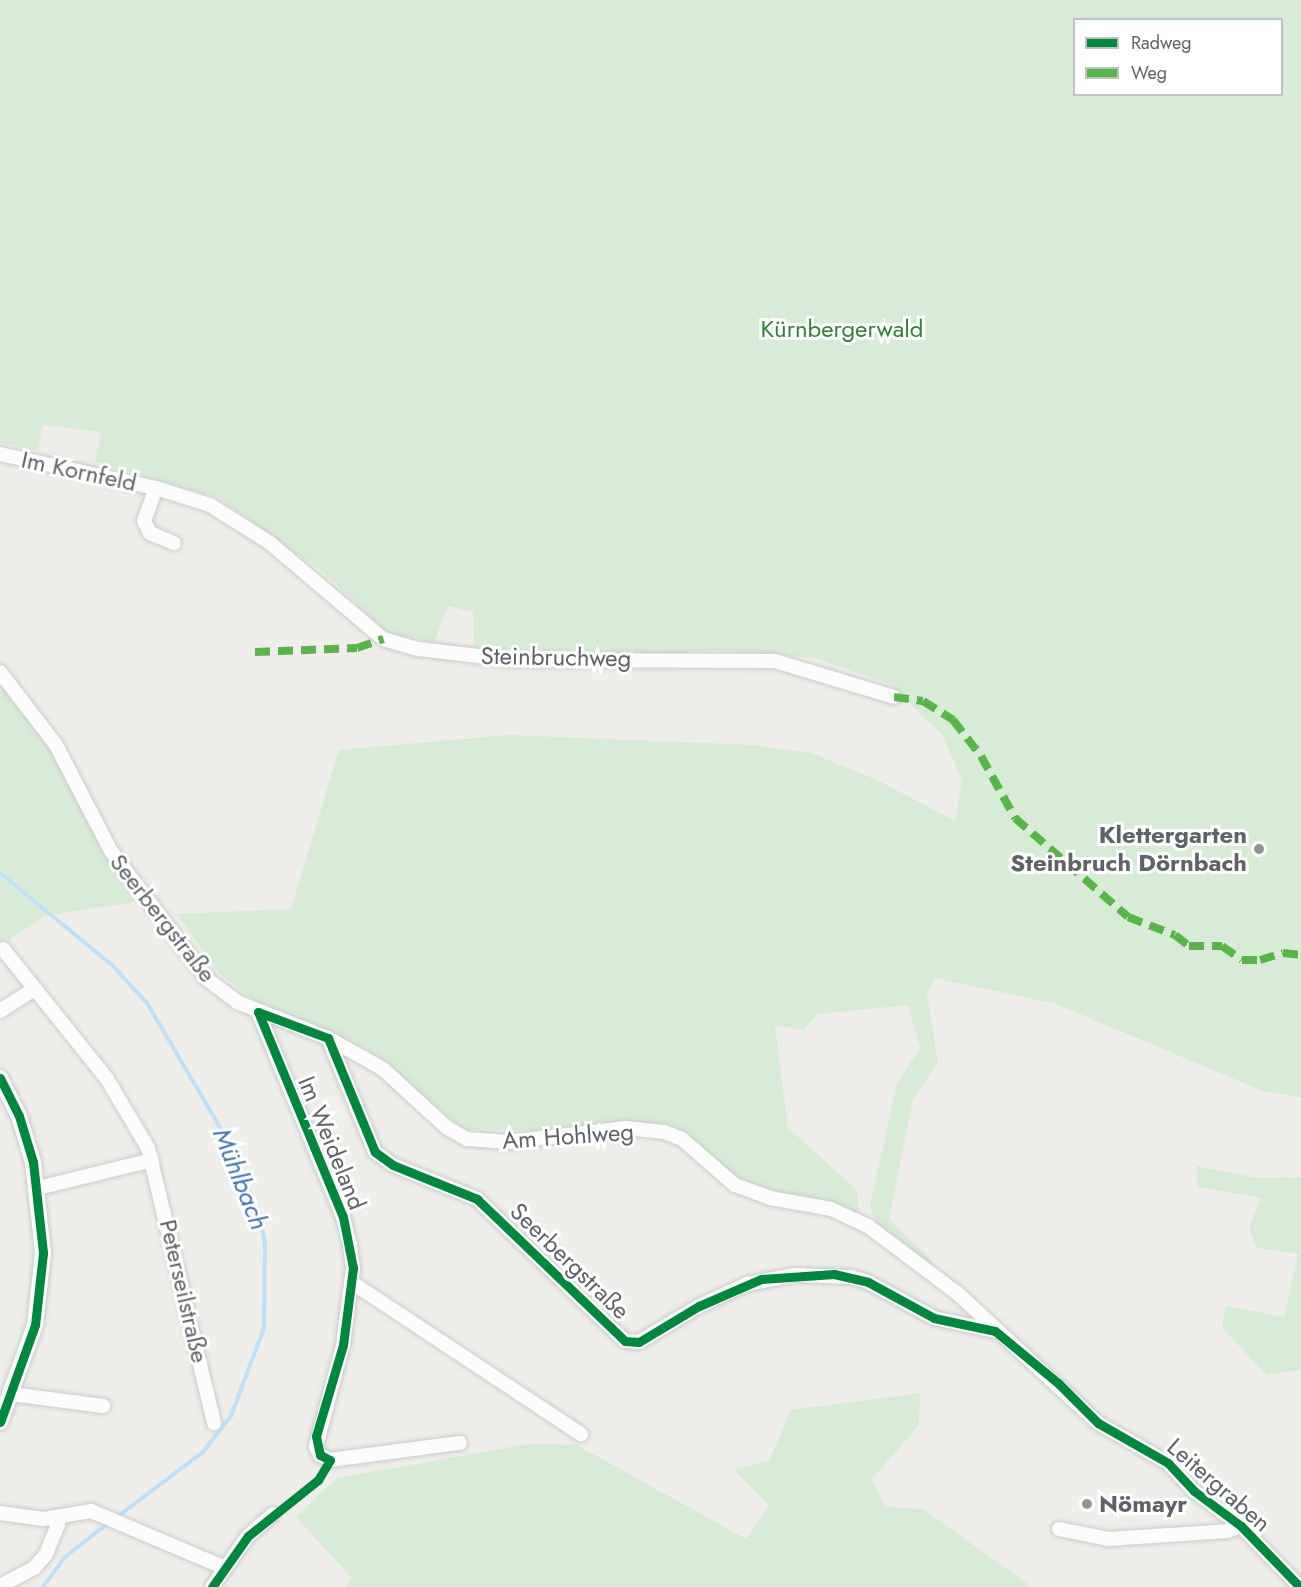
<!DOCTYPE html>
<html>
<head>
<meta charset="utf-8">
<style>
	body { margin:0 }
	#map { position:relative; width:1301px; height:1587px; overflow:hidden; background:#efeeea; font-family:Jost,sans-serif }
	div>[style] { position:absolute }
	.green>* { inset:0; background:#d8ebd6 }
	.stream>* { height:4px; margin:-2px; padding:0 2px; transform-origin:2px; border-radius:2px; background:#bfe0f9 }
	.roads { filter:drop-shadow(0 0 2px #cbcccc) drop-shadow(0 0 2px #cbcccc) }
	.minor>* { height:14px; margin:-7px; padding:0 7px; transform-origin:7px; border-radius:7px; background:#fdfcfc }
	.tertiary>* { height:16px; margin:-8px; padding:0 8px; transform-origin:8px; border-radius:8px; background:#fdfcfc }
	.quiet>* { height:8px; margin-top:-4px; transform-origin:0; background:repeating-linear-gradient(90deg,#58b549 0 15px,transparent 0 23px) }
	.cycleway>* { height:9px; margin:-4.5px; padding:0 4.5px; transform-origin:4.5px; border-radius:4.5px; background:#00873e }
	.dots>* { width:16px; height:16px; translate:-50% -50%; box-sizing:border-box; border:3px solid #fff; border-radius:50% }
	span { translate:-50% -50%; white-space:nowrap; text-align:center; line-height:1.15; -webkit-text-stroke:6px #fff; paint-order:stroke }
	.park-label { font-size:24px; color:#348238 }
	.street-label { font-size:24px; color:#5f6368 }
	.poi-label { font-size:24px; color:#5f6368; font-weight:700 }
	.right { translate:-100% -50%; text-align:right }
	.left { translate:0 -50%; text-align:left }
	.water-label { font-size:26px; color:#4174aa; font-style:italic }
	.legend { position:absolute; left:1073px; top:18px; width:210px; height:78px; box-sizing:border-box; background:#fff; border:2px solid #bfc1c3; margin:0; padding:8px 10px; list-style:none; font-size:18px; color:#5f6368 }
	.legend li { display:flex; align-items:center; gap:12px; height:30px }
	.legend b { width:30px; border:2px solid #bfc1c3 }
</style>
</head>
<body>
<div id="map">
	<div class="green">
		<i style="clip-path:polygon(evenodd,0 0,1301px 0,1301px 1097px,1263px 1091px,1056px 1004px,935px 978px,927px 994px,938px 1063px,913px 1099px,889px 1219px,933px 1262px,932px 1267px,877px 1225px,870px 1206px,897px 1083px,920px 1048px,908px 1005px,818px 1014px,803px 1030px,775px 1025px,788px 1128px,857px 1190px,859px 1219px,754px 1187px,730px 1175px,695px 1140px,658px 1124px,526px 1130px,466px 1129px,453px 1122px,377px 1055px,256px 1001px,219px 973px,177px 914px,291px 909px,339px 750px,507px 735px,753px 745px,811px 753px,875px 779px,955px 821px,962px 780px,942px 735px,890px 684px,815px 658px,715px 650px,614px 659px,474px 648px,473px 612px,448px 606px,434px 643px,386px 632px,324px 573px,218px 498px,95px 462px,101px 432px,43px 425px,38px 450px,0 443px,0 0,1074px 20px,1282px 20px,1282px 94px,1074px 94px,1074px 20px)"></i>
		<i style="clip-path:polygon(7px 687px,48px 744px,140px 901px,45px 916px,0 946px,0 691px)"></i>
		<i style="clip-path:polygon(1196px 1166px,1258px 1178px,1301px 1177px,1301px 1370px,1267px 1375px,1222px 1328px,1226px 1306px,1284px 1317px,1298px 1254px,1257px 1248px,1249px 1228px,1261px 1198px,1198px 1187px)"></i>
		<i style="clip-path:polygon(920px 1393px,919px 1425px,872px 1479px,885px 1507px,923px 1509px,1032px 1587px,345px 1587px,352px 1578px,296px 1517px,337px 1478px,528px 1444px,577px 1445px,746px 1539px,769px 1506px,735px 1470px,769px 1461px,791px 1410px)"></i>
	</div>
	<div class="stream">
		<i style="left:0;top:873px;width:145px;rotate:39.4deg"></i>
		<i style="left:112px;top:965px;width:52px;rotate:47.4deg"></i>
		<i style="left:147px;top:1003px;width:154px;rotate:59.6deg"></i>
		<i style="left:225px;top:1136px;width:84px;rotate:66.2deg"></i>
		<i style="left:259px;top:1213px;width:32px;rotate:79deg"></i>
		<i style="left:265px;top:1244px;width:84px;rotate:90.7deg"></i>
		<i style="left:264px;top:1328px;width:94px;rotate:110.6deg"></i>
		<i style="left:231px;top:1416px;width:46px;rotate:127.9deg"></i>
		<i style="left:203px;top:1452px;width:108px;rotate:142.9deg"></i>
		<i style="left:43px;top:1587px;width:37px;rotate:-54deg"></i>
		<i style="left:65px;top:1557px;width:55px;rotate:-38.3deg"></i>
	</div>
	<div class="roads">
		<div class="minor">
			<i style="left:0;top:454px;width:160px;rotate:12.3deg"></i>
			<i style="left:156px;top:488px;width:57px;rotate:17.5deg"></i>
			<i style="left:210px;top:505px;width:71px;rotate:32.3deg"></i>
			<i style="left:270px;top:543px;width:148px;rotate:40.3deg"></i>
			<i style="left:383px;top:639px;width:37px;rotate:16deg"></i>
			<i style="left:419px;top:649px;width:94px;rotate:6.7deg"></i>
			<i style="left:512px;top:660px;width:263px;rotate:0.2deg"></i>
			<i style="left:775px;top:661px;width:124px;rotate:16.8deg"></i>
			<i style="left:156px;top:488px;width:35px;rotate:110deg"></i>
			<i style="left:144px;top:521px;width:13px;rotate:63deg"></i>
			<i style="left:150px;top:533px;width:26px;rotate:23deg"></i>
			<i style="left:0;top:672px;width:92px;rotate:52.5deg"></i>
			<i style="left:56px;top:745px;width:119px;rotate:62.6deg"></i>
			<i style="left:111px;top:851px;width:160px;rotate:53.1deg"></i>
			<i style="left:207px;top:979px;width:38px;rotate:37deg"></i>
			<i style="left:237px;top:1002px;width:98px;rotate:21.6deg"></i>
			<i style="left:328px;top:1038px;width:123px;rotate:67.6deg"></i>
			<i style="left:375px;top:1152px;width:22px;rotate:36deg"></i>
			<i style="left:393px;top:1165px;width:91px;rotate:22deg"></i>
			<i style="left:477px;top:1199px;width:205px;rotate:43.8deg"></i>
			<i style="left:625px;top:1341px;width:14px;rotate:4deg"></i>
			<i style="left:639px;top:1342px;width:70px;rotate:-31deg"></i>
			<i style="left:699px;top:1306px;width:53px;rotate:-24.6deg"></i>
			<i style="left:747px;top:1284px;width:49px;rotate:-10.6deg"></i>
			<i style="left:795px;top:1275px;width:56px;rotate:2deg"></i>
			<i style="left:851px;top:1277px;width:18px;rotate:16deg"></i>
			<i style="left:868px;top:1282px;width:75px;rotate:28.6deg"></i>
			<i style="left:934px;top:1318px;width:62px;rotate:12deg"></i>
			<i style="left:3px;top:949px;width:166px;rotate:51.3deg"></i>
			<i style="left:107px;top:1079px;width:80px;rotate:59.3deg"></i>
			<i style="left:148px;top:1148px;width:283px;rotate:76.5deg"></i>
			<i style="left:0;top:1011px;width:40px;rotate:-32.9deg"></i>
			<i style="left:258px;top:1012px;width:222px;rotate:67.5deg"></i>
			<i style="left:343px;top:1217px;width:30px;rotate:76deg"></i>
			<i style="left:350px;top:1246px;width:22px;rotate:82deg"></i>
			<i style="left:353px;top:1268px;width:78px;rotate:97.4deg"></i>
			<i style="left:343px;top:1345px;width:105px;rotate:105deg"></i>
			<i style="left:316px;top:1446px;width:10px;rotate:66deg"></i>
			<i style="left:320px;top:1455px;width:11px;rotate:27deg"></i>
			<i style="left:330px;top:1460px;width:131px;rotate:-7.5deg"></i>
			<i style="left:328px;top:1038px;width:63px;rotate:29.4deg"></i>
			<i style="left:383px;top:1069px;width:86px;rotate:42.6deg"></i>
			<i style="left:446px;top:1127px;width:24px;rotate:30deg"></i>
			<i style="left:467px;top:1139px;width:41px;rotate:4.2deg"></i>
			<i style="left:508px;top:1142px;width:119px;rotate:-6.8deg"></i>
			<i style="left:626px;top:1128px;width:38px;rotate:6deg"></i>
			<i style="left:664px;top:1132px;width:19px;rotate:21deg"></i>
			<i style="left:682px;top:1139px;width:70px;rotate:41deg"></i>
			<i style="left:735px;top:1185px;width:37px;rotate:20deg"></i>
			<i style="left:770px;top:1198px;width:62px;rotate:10.2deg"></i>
			<i style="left:831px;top:1209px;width:41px;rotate:24.7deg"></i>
			<i style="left:868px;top:1226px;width:111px;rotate:37deg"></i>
			<i style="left:957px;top:1293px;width:192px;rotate:42.7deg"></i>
			<i style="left:1098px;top:1423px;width:81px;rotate:29.7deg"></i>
			<i style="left:1168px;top:1463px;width:38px;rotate:47deg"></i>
			<i style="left:1194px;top:1491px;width:59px;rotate:36.7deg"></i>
			<i style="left:1241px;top:1526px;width:85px;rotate:46deg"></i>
			<i style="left:38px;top:1188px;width:117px;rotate:-13.8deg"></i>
			<i style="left:351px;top:1282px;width:276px;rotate:33.5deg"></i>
			<i style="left:11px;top:1394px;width:93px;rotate:7.4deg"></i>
			<i style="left:0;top:1513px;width:44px;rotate:7.8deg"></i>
			<i style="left:44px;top:1519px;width:48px;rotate:-9.7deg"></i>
			<i style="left:91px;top:1511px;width:146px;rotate:23deg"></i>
			<i style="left:1059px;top:1529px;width:50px;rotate:11.5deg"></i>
			<i style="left:1108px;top:1539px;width:119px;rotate:-3.8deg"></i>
			<i style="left:1227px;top:1531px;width:15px;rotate:-20deg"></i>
			<i style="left:0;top:1586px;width:38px;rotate:-28deg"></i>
			<i style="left:34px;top:1568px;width:18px;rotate:-49deg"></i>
			<i style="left:46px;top:1554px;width:31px;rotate:-68deg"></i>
			<i style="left:58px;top:1525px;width:8px;rotate:-97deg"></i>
			<i style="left:212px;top:1587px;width:62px;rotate:-54.8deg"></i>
			<i style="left:248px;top:1536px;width:33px;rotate:-41deg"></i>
		</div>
		<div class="tertiary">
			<i style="left:0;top:1078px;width:42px;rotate:63.4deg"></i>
			<i style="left:19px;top:1116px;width:48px;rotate:73.1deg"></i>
			<i style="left:33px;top:1162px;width:92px;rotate:83.7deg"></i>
			<i style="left:43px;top:1253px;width:72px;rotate:96.3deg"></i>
			<i style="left:35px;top:1325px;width:103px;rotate:109.8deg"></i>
		</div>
	</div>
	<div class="quiet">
		<i style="left:255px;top:652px;width:102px;rotate:-2.2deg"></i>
		<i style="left:357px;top:648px;width:28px;rotate:-19deg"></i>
		<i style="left:894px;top:697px;width:29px;rotate:8deg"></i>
		<i style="left:923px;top:701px;width:36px;rotate:32deg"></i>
		<i style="left:953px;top:720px;width:46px;rotate:52.1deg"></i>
		<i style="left:981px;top:756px;width:71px;rotate:61.3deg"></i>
		<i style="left:1015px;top:818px;width:150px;rotate:41.2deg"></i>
		<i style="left:1128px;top:917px;width:50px;rotate:21deg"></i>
		<i style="left:1175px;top:935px;width:18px;rotate:38deg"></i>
		<i style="left:1189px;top:946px;width:33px"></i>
		<i style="left:1222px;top:946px;width:24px;rotate:35deg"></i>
		<i style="left:1242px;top:960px;width:18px"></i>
		<i style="left:1260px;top:960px;width:24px;rotate:-17deg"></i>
		<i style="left:1283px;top:953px;width:18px;rotate:6deg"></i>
	</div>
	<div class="cycleway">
		<i style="left:258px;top:1012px;width:75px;rotate:20.4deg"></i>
		<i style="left:328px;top:1038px;width:123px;rotate:67.6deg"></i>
		<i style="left:375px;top:1152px;width:22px;rotate:36deg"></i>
		<i style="left:393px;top:1165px;width:91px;rotate:22deg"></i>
		<i style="left:477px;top:1199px;width:205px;rotate:43.8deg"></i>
		<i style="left:625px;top:1341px;width:14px;rotate:4deg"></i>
		<i style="left:639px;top:1342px;width:70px;rotate:-31deg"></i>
		<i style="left:699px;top:1306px;width:68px;rotate:-23.5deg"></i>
		<i style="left:761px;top:1279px;width:73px;rotate:-3.9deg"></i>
		<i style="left:834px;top:1274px;width:35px;rotate:13deg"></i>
		<i style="left:868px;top:1282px;width:75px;rotate:28.6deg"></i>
		<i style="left:934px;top:1318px;width:62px;rotate:12deg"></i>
		<i style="left:995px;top:1331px;width:82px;rotate:39.5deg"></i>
		<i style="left:1058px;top:1383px;width:57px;rotate:45deg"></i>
		<i style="left:1098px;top:1423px;width:81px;rotate:29.7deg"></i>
		<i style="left:1168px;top:1463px;width:38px;rotate:47deg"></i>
		<i style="left:1194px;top:1491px;width:59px;rotate:36.7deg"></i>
		<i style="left:1241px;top:1526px;width:85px;rotate:46deg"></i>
		<i style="left:0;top:1078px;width:42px;rotate:63.4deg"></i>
		<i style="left:19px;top:1116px;width:48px;rotate:73.1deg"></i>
		<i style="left:33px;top:1162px;width:92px;rotate:83.7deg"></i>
		<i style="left:43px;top:1253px;width:72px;rotate:96.3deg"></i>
		<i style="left:35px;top:1325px;width:103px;rotate:109.8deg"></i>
		<i style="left:212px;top:1587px;width:62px;rotate:-54.8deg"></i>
		<i style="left:248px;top:1536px;width:90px;rotate:-38.7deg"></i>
		<i style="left:318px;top:1480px;width:23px;rotate:-59deg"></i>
		<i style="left:330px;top:1460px;width:11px;rotate:-153deg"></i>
		<i style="left:320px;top:1455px;width:19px;rotate:-102deg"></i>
		<i style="left:316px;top:1436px;width:95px;rotate:-73.5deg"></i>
		<i style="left:343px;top:1345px;width:78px;rotate:-82.6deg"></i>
		<i style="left:353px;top:1268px;width:52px;rotate:-101.1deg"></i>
		<i style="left:343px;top:1217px;width:222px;rotate:-112.5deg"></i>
	</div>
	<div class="dots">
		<i style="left:1259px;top:849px;background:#919496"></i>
		<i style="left:1087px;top:1504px;background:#919496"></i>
	</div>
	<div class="park-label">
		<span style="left:842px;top:329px">Kürnbergerwald</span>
	</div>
	<div class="street-label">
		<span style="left:79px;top:471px;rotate:12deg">Im Kornfeld</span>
		<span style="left:556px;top:657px;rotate:1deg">Steinbruchweg</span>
		<span style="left:163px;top:918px;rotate:52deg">Seerbergstraße</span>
		<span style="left:568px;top:1136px;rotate:-4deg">Am Hohlweg</span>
		<span style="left:332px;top:1143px;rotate:68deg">Im Weideland</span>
		<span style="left:570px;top:1261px;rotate:44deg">Seerbergstraße</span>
		<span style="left:184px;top:1291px;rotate:77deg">Peterseilstraße</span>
		<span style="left:1219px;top:1485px;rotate:41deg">Leitergraben</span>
	</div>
	<div class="poi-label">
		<span class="right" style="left:1247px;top:849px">Klettergarten<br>Steinbruch Dörnbach</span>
		<span class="left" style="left:1099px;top:1504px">Nömayr</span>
	</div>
	<div class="water-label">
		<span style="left:240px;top:1179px;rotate:68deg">Mühlbach</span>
	</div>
	<ul class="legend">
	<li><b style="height:8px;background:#00873e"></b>Radweg</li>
	<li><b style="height:8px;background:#58b549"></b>Weg</li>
	</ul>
</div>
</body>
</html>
